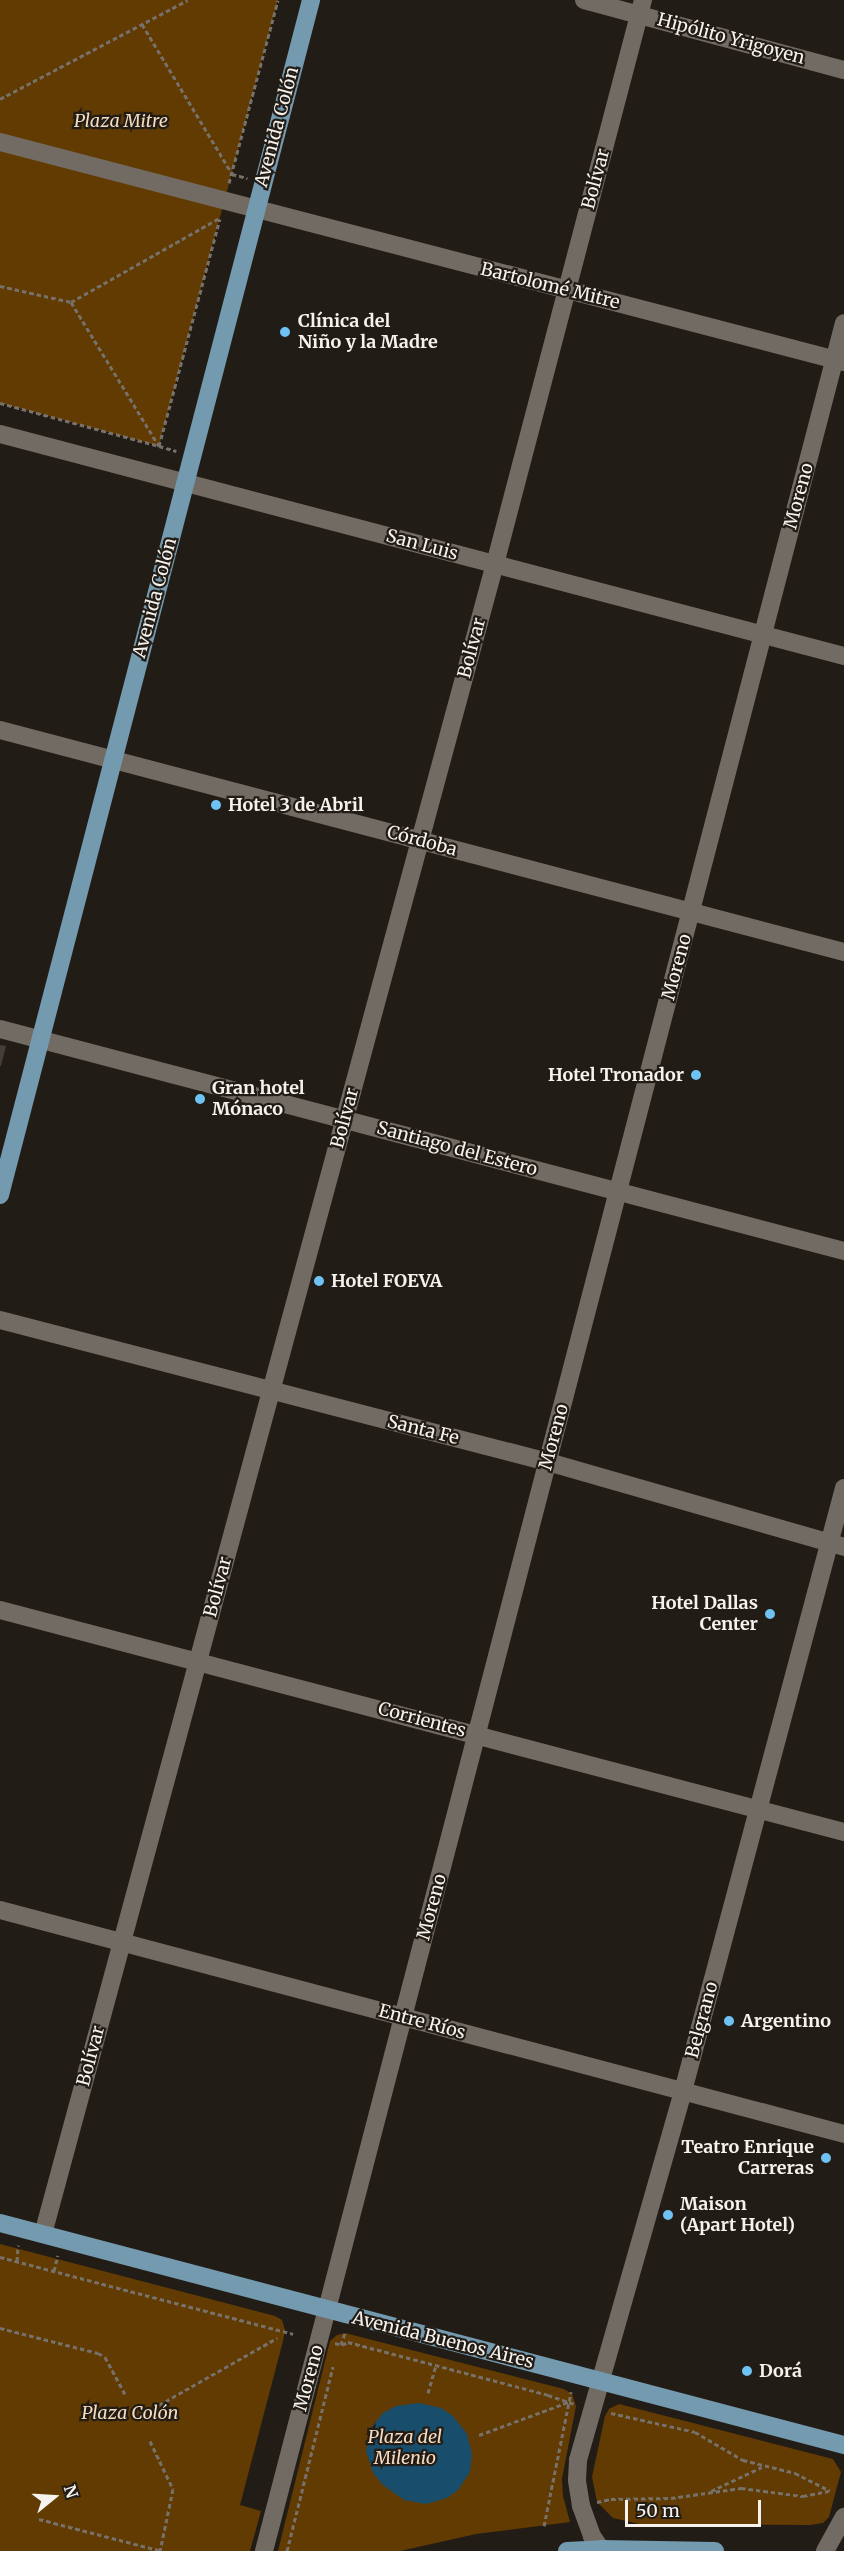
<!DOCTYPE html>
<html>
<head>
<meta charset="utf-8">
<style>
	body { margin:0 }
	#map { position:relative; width:844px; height:2551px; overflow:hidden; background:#221c16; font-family:Merriweather,serif }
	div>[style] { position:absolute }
	.green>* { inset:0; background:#613b02 }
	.water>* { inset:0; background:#184d6b }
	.building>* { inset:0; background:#443e37 }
	.path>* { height:3px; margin-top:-1.5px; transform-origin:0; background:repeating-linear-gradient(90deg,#76716b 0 4.5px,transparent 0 7.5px) }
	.minor>* { height:18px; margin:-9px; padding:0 9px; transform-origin:9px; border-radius:9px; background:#726b63 }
	.major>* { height:18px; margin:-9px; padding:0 9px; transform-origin:9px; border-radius:9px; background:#749aaf }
	.dots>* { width:16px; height:16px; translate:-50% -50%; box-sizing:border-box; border:3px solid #221c16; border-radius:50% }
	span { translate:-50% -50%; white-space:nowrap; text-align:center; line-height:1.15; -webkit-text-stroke:4.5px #221c16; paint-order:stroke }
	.street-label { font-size:18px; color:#f6f2ed }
	.park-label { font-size:18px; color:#f7dcbf; font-style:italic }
	.poi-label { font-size:18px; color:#f6f2ed; font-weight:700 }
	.left { translate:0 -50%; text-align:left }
	.right { translate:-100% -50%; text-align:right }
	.north { position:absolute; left:24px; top:2467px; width:60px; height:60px; -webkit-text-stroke:4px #221c16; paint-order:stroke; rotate:72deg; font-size:16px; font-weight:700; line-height:24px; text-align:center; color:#f6f2ed }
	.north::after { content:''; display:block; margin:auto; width:21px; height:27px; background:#f6f2ed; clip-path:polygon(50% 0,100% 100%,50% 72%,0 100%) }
	.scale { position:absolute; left:625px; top:2500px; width:136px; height:27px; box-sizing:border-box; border:3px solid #f6f2ed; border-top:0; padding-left:8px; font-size:18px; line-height:21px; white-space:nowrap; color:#f6f2ed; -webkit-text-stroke:4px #221c16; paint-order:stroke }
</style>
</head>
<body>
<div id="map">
	<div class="green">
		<i style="clip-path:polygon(0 0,278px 0,159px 446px,0 403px)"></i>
		<i style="clip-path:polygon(0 2244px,275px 2316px,282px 2320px,285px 2330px,283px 2341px,240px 2505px,261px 2511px,250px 2551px,0 2551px)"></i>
		<i style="clip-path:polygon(345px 2333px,564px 2389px,572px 2394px,576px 2406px,562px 2479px,563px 2496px,570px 2522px,476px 2534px,400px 2551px,278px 2551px,330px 2341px,337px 2335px)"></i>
		<i style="clip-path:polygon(619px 2404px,833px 2459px,841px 2472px,829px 2517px,823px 2523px,810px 2525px,639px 2524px,613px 2518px,597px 2502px,592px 2477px,605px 2416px,609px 2409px)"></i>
	</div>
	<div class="water">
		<i style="clip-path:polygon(419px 2403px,441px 2408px,453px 2416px,467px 2434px,472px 2454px,470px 2472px,458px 2490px,447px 2498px,426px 2504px,404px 2500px,383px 2485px,373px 2473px,366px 2451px,370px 2429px,383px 2413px,396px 2406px)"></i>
	</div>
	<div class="building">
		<i style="clip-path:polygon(0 1045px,6px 1046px,1px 1066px,0 1066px)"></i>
	</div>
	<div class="path">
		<i style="left:142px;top:24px;width:175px;rotate:59deg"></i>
		<i style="left:232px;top:174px;width:16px;rotate:15deg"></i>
		<i style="left:0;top:99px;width:212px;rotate:-27.8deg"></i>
		<i style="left:229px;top:183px;width:189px;rotate:-75deg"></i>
		<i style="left:0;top:286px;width:73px;rotate:12.7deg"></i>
		<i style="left:71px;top:302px;width:169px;rotate:58.6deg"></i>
		<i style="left:159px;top:446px;width:18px;rotate:16deg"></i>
		<i style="left:71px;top:302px;width:169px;rotate:-29.5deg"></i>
		<i style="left:0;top:403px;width:165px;rotate:15.1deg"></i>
		<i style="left:159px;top:446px;width:235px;rotate:-75deg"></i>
		<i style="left:0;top:2257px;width:303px;rotate:14.7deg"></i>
		<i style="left:17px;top:2261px;width:16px;rotate:-86deg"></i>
		<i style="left:54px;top:2271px;width:16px;rotate:-76deg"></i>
		<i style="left:0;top:2328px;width:101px;rotate:14.3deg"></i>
		<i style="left:98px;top:2353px;width:8px;rotate:30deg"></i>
		<i style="left:105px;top:2357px;width:42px;rotate:61.6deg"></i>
		<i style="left:335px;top:2343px;width:7px;rotate:16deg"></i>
		<i style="left:342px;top:2345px;width:7px;rotate:-27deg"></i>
		<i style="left:348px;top:2342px;width:207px;rotate:14.8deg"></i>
		<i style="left:548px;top:2395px;width:28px;rotate:19deg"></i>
		<i style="left:341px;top:2345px;width:13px;rotate:-72deg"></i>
		<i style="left:428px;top:2393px;width:29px;rotate:-74deg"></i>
		<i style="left:159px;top:2405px;width:136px;rotate:-29.6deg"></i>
		<i style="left:611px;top:2413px;width:86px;rotate:12.7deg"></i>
		<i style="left:695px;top:2432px;width:56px;rotate:30.3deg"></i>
		<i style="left:743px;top:2460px;width:54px;rotate:14deg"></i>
		<i style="left:795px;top:2473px;width:39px;rotate:27deg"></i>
		<i style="left:479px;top:2435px;width:95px;rotate:-20.3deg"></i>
		<i style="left:150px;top:2441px;width:53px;rotate:64.4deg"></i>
		<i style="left:173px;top:2489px;width:63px;rotate:101.8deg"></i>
		<i style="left:711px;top:2491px;width:56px;rotate:-25.2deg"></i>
		<i style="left:597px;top:2502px;width:14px;rotate:-12deg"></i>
		<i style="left:611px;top:2499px;width:60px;rotate:-1deg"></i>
		<i style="left:671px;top:2498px;width:71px;rotate:-8.1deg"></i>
		<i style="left:741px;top:2488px;width:63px;rotate:7.4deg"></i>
		<i style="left:803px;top:2496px;width:26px;rotate:-11deg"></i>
		<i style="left:39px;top:2519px;width:127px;rotate:14.6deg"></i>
		<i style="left:544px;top:2526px;width:137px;rotate:-78.6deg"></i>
		<i style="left:287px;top:2551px;width:190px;rotate:-76deg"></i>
	</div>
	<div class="minor">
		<i style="left:584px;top:0;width:269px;rotate:15.1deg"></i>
		<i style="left:0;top:142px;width:872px;rotate:14.61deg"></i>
		<i style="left:0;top:434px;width:873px;rotate:14.74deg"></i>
		<i style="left:0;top:730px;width:873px;rotate:14.74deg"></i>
		<i style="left:0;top:1029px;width:873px;rotate:14.74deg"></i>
		<i style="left:0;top:1320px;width:566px;rotate:14.53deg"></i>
		<i style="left:548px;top:1462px;width:308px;rotate:16deg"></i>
		<i style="left:0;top:1610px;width:873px;rotate:14.74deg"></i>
		<i style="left:0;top:1910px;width:873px;rotate:14.86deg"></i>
		<i style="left:43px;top:2234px;width:1730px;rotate:-74.86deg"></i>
		<i style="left:495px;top:564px;width:583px;rotate:-75.3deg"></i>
		<i style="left:601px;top:2549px;width:16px;rotate:-125deg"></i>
		<i style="left:592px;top:2536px;width:32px;rotate:-110deg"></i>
		<i style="left:581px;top:2506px;width:26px;rotate:-99deg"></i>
		<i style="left:577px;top:2480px;width:20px;rotate:-87deg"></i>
		<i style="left:578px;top:2460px;width:384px;rotate:-74.1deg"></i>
		<i style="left:683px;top:2091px;width:624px;rotate:-75.05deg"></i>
		<i style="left:264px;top:2551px;width:2302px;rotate:-75.41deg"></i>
		<i style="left:825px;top:2551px;width:39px;rotate:-61deg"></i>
	</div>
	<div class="major">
		<i style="left:0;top:1195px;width:1235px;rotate:-75.41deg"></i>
		<i style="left:0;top:2223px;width:873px;rotate:14.74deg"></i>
		<i style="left:567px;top:2551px;width:34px;rotate:-3deg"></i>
		<i style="left:601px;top:2549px;width:114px;rotate:1deg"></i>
	</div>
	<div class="dots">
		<i style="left:285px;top:332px;background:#6fc2f4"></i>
		<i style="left:216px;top:805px;background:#6fc2f4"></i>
		<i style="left:696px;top:1075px;background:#6fc2f4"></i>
		<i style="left:200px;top:1099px;background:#6fc2f4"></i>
		<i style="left:319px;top:1281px;background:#6fc2f4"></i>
		<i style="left:770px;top:1614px;background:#6fc2f4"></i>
		<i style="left:729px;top:2021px;background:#6fc2f4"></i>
		<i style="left:826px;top:2158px;background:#6fc2f4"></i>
		<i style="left:668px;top:2215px;background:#6fc2f4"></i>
		<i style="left:747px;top:2371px;background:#6fc2f4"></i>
	</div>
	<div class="street-label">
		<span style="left:731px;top:39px;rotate:15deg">Hipólito Yrigoyen</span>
		<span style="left:277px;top:127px;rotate:-75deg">Avenida Colón</span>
		<span style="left:596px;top:179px;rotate:-75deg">Bolívar</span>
		<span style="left:550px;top:286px;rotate:14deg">Bartolomé Mitre</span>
		<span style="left:799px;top:496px;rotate:-75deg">Moreno</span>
		<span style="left:422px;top:545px;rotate:15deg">San Luis</span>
		<span style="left:155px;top:598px;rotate:-75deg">Avenida Colón</span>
		<span style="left:472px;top:648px;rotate:-75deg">Bolívar</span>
		<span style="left:422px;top:841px;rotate:15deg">Córdoba</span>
		<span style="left:677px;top:967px;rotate:-75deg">Moreno</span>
		<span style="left:345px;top:1118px;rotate:-75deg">Bolívar</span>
		<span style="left:457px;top:1149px;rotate:15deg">Santiago del Estero</span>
		<span style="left:423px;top:1430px;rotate:14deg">Santa Fe</span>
		<span style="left:554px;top:1437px;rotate:-75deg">Moreno</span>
		<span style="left:218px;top:1587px;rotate:-75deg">Bolívar</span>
		<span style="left:422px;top:1720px;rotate:15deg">Corrientes</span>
		<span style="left:432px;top:1907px;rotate:-75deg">Moreno</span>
		<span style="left:702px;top:2020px;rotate:-75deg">Belgrano</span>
		<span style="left:422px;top:2022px;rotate:15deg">Entre Ríos</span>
		<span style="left:91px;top:2056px;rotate:-75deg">Bolívar</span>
		<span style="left:443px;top:2340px;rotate:14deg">Avenida Buenos Aires</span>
		<span style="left:309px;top:2378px;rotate:-75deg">Moreno</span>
	</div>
	<div class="park-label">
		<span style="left:121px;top:121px">Plaza Mitre</span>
		<span style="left:130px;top:2413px">Plaza Colón</span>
		<span style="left:405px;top:2448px">Plaza del<br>Milenio</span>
	</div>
	<div class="poi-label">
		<span class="left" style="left:298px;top:332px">Clínica del<br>Niño y la Madre</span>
		<span class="left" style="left:228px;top:805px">Hotel 3 de Abril</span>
		<span class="right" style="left:684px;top:1075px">Hotel Tronador</span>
		<span class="left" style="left:212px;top:1099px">Gran hotel<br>Mónaco</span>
		<span class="left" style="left:331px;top:1281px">Hotel FOEVA</span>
		<span class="right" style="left:758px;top:1614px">Hotel Dallas<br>Center</span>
		<span class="left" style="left:741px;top:2021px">Argentino</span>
		<span class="right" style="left:814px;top:2158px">Teatro Enrique<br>Carreras</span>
		<span class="left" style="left:680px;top:2215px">Maison<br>(Apart Hotel)</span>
		<span class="left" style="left:759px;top:2371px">Dorá</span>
	</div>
	<div class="north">N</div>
	<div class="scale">50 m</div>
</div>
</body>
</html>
